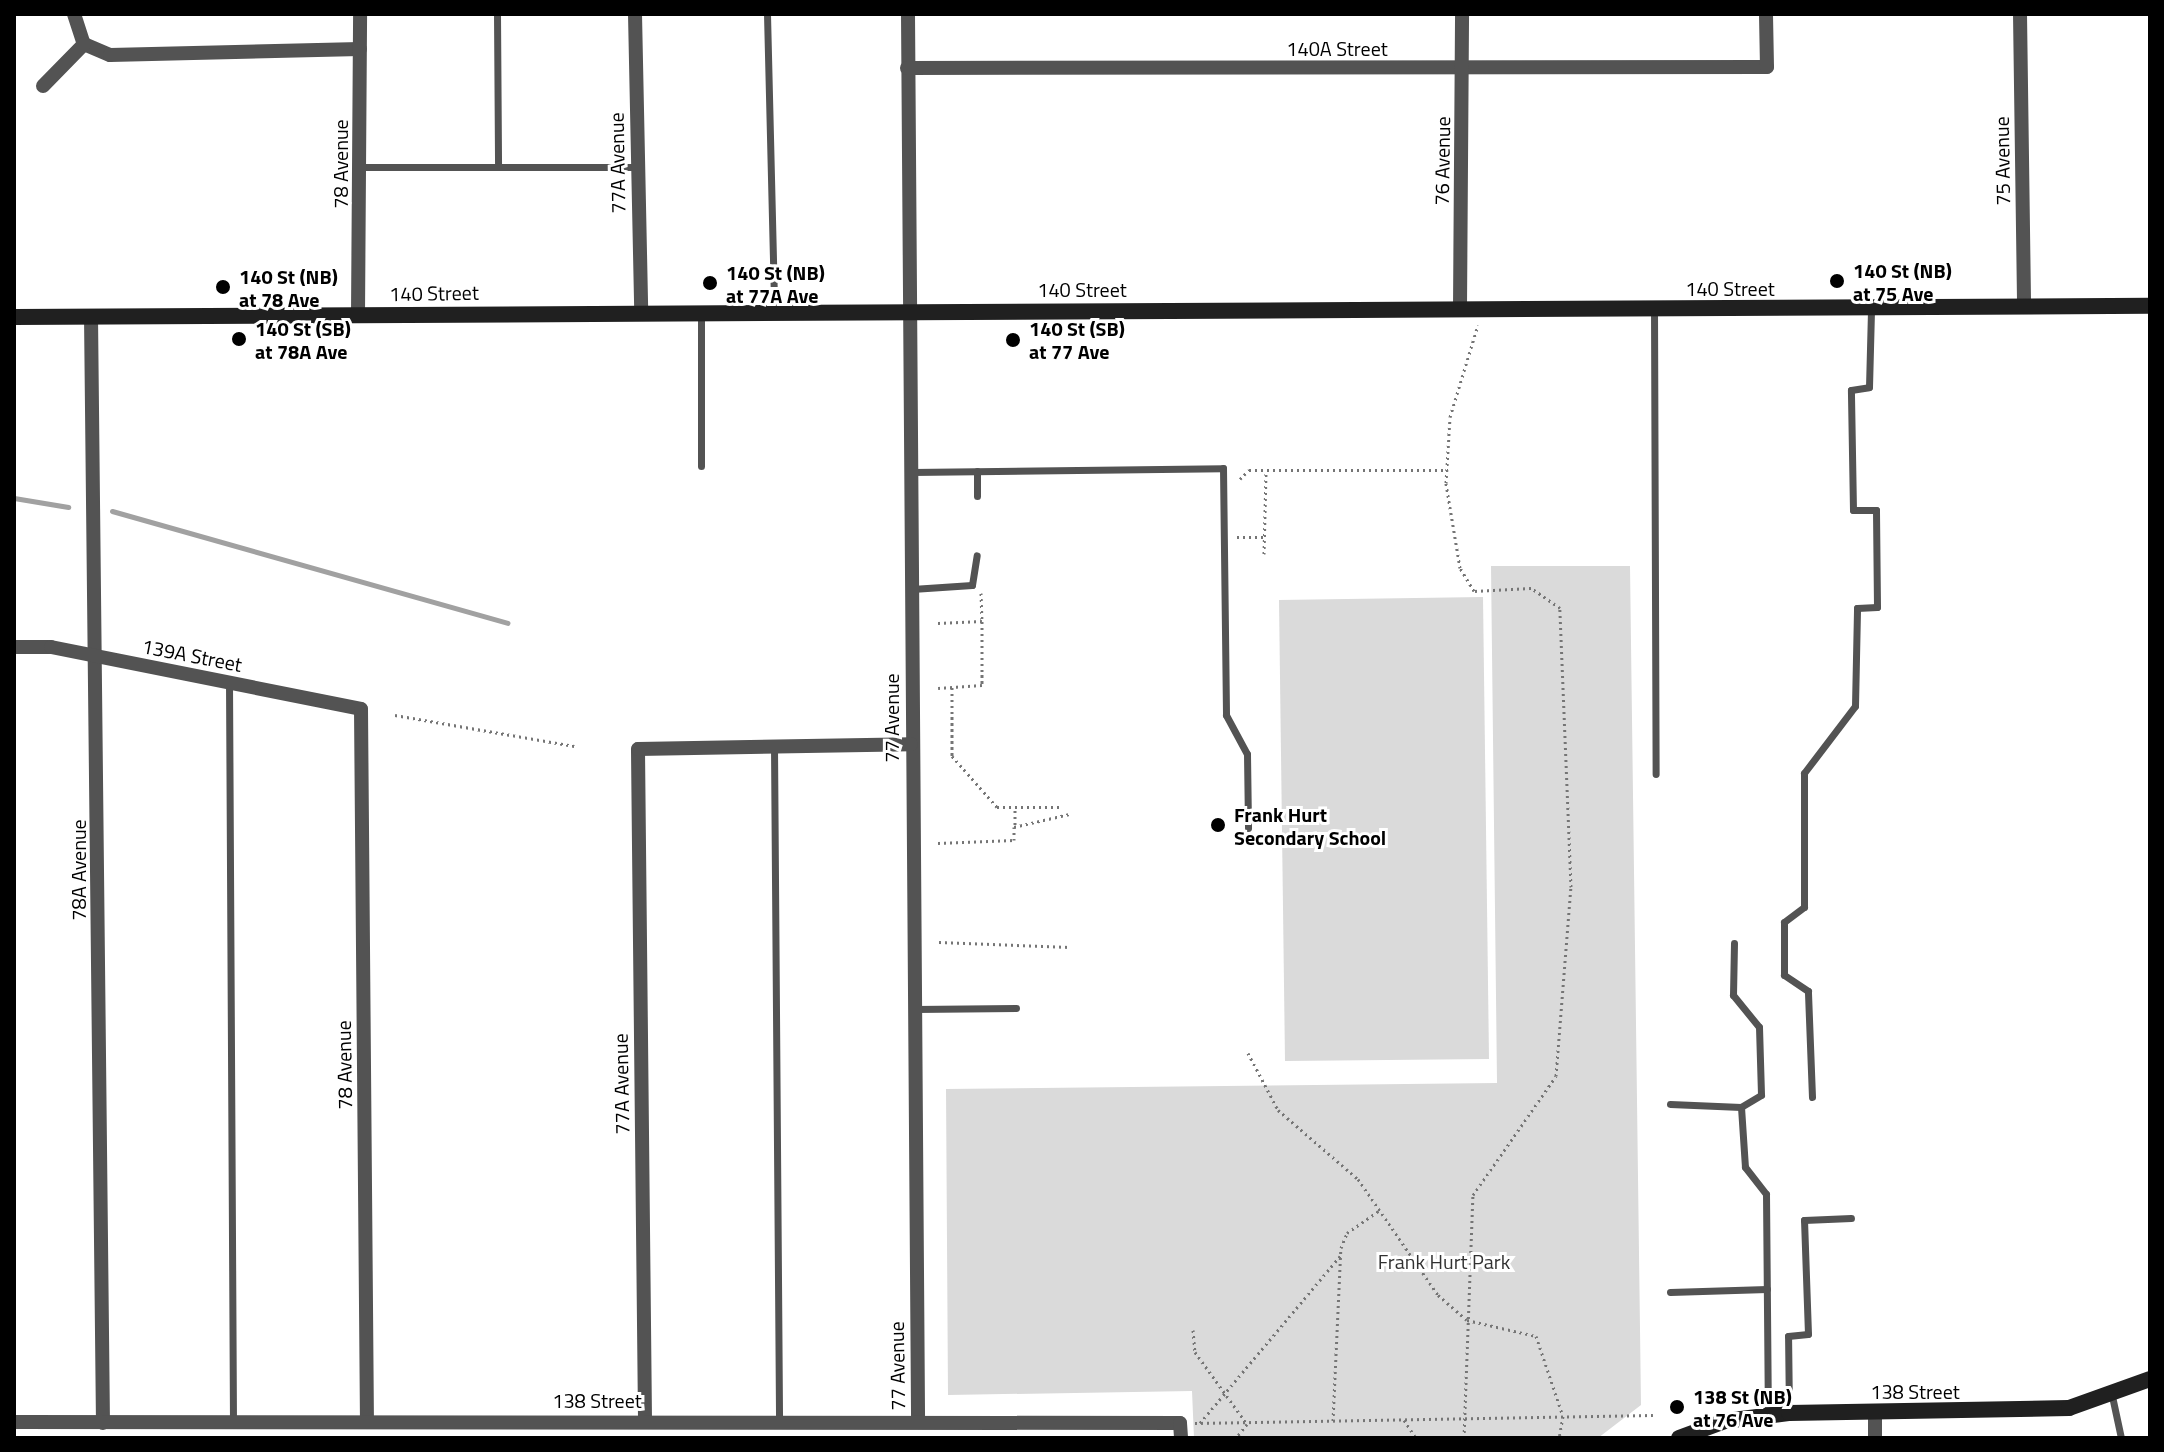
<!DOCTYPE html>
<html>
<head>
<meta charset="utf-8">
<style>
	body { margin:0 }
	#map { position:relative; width:2164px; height:1452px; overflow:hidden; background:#fff; font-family:"Titillium Web",sans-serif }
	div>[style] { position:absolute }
	.green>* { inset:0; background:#dadada }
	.stream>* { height:5px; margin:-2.5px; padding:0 2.5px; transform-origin:2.5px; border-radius:2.5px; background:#a1a1a1 }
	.path>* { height:3px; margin-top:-1.5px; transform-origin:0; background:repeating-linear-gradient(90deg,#757575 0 2px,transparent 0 6px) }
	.service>* { height:7px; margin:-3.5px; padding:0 3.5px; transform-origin:3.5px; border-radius:3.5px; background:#535353 }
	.minor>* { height:14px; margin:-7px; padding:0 7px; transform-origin:7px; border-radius:7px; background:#535353 }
	.secondary>* { height:16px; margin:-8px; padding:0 8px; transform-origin:8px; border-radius:8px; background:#202020 }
	.dots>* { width:22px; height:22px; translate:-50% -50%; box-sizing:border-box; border:4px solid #fff; border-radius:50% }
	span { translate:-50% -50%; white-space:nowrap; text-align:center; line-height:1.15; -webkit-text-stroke:6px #fff; paint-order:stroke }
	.street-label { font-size:20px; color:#000 }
	.poi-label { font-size:20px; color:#000; font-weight:700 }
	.left { translate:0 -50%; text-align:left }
	.park-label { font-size:20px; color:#313131 }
	.frame { position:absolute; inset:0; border:16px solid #000; pointer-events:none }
</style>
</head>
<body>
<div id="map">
	<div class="green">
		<i style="clip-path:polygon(1491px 566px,1630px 566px,1641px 1405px,1598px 1438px,1194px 1438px,1192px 1391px,948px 1395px,946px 1089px,1497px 1083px)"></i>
		<i style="clip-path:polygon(1483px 597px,1489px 1059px,1285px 1061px,1279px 600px)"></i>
	</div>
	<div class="stream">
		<i style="left:14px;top:498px;width:55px;rotate:9.5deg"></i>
		<i style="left:112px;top:511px;width:411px;rotate:15.8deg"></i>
	</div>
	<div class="path">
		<i style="left:1240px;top:479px;width:13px;rotate:-45deg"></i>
		<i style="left:1249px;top:470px;width:199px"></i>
		<i style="left:1237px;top:537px;width:28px"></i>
		<i style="left:1264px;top:554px;width:81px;rotate:-88.6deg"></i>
		<i style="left:981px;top:593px;width:28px;rotate:88deg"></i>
		<i style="left:938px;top:623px;width:44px;rotate:-2.6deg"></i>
		<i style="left:982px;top:621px;width:64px;rotate:90deg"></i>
		<i style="left:982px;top:685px;width:44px;rotate:176.1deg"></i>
		<i style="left:952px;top:687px;width:69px;rotate:90deg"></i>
		<i style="left:952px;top:756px;width:68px;rotate:48.6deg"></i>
		<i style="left:997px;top:807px;width:65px"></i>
		<i style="left:395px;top:715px;width:182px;rotate:9.8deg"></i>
		<i style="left:1015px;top:810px;width:16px;rotate:90deg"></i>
		<i style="left:938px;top:843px;width:76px;rotate:-2.3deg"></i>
		<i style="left:1014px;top:840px;width:13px;rotate:-90deg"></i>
		<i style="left:1014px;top:827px;width:57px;rotate:-13.1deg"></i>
		<i style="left:939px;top:942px;width:131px;rotate:2.2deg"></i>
		<i style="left:1248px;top:1053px;width:64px;rotate:62.2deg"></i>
		<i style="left:1278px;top:1110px;width:106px;rotate:40.8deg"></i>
		<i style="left:1358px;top:1179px;width:141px;rotate:55.4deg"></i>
		<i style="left:1438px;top:1295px;width:38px;rotate:41deg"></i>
		<i style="left:1467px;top:1320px;width:71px;rotate:13.1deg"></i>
		<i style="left:1536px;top:1336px;width:84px;rotate:71.4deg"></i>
		<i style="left:1563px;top:1416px;width:22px;rotate:100deg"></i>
		<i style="left:1193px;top:1330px;width:22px;rotate:85deg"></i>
		<i style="left:1195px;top:1352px;width:89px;rotate:54.2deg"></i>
		<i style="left:1247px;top:1424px;width:18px;rotate:128deg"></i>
		<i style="left:1404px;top:1420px;width:22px;rotate:56deg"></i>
		<i style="left:1333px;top:1421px;width:173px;rotate:-87.4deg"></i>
		<i style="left:1341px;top:1248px;width:16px;rotate:-68deg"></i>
		<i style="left:1347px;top:1233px;width:39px;rotate:-35deg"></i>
		<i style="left:1195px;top:1423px;width:458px;rotate:-1deg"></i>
		<i style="left:1200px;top:1423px;width:219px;rotate:-50deg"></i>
		<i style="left:1464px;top:1438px;width:243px;rotate:-87.9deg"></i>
		<i style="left:1473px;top:1195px;width:145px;rotate:-55.1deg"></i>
		<i style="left:1556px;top:1076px;width:190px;rotate:-85.5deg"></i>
		<i style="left:1571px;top:887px;width:279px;rotate:-92.3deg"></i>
		<i style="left:1560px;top:608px;width:35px;rotate:-145deg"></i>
		<i style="left:1531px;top:588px;width:57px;rotate:177deg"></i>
		<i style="left:1474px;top:591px;width:27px;rotate:-121deg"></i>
		<i style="left:1460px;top:568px;width:86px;rotate:-99.4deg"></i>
		<i style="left:1446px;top:483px;width:66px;rotate:-86.5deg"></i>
		<i style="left:1450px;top:417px;width:96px;rotate:-73.1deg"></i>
	</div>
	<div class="service">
		<i style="left:497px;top:14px;width:153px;rotate:89.6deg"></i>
		<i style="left:767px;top:14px;width:296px;rotate:88.6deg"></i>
		<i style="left:360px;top:167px;width:277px"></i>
		<i style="left:1654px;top:308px;width:466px;rotate:89.8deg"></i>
		<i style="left:701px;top:312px;width:154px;rotate:90deg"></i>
		<i style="left:977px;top:471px;width:25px;rotate:90deg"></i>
		<i style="left:912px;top:472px;width:311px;rotate:-0.7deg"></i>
		<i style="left:1223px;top:468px;width:247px;rotate:89.3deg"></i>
		<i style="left:1226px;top:715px;width:44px;rotate:61.7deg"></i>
		<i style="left:1247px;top:754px;width:74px;rotate:89.2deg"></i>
		<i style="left:912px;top:589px;width:60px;rotate:-3.8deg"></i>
		<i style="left:972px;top:585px;width:30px;rotate:-81deg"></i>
		<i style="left:229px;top:682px;width:740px;rotate:89.69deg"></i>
		<i style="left:774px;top:746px;width:674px;rotate:89.57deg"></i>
		<i style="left:1734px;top:943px;width:52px;rotate:91.1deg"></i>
		<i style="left:1733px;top:995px;width:41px;rotate:50.9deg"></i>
		<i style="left:1759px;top:1027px;width:68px;rotate:88.3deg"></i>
		<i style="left:1761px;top:1095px;width:23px;rotate:149deg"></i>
		<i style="left:1741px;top:1107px;width:60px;rotate:86.2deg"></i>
		<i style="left:1745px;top:1167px;width:34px;rotate:52deg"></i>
		<i style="left:1766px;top:1194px;width:220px;rotate:89.5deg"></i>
		<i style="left:915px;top:1009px;width:101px;rotate:-0.6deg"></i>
		<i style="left:1812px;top:1097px;width:106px;rotate:-92.2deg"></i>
		<i style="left:1808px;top:991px;width:29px;rotate:-146deg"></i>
		<i style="left:1784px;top:975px;width:53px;rotate:-90deg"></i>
		<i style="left:1784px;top:922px;width:25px;rotate:-37deg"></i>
		<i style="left:1804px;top:907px;width:134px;rotate:-90deg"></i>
		<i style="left:1804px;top:773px;width:84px;rotate:-52.7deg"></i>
		<i style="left:1855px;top:706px;width:98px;rotate:-88.8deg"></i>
		<i style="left:1857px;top:608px;width:20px;rotate:-3deg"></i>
		<i style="left:1877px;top:607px;width:97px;rotate:-90.6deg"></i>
		<i style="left:1876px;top:510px;width:23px;rotate:180deg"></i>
		<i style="left:1853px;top:510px;width:120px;rotate:-91deg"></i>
		<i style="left:1851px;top:390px;width:18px;rotate:-9deg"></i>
		<i style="left:1869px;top:387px;width:78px;rotate:-88.5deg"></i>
		<i style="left:1670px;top:1104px;width:71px;rotate:2.4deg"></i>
		<i style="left:1670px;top:1292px;width:97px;rotate:-1.8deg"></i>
		<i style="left:2112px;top:1396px;width:43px;rotate:77.9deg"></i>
		<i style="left:1789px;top:1413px;width:77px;rotate:-90.7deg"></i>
		<i style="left:1788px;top:1336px;width:20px;rotate:-6deg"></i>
		<i style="left:1808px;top:1334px;width:114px;rotate:-92deg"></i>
		<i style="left:1804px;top:1220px;width:47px;rotate:-2.4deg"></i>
	</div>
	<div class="minor">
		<i style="left:74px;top:14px;width:32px;rotate:72deg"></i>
		<i style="left:84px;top:44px;width:28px;rotate:23deg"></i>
		<i style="left:110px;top:55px;width:250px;rotate:-1.4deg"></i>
		<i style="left:635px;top:14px;width:298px;rotate:88.8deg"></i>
		<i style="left:908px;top:14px;width:1407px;rotate:89.59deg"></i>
		<i style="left:2020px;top:14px;width:293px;rotate:89.2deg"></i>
		<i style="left:907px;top:68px;width:860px;rotate:-0.07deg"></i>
		<i style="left:1767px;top:67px;width:53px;rotate:-91.1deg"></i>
		<i style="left:43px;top:86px;width:59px;rotate:-45.7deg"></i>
		<i style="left:1460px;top:308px;width:294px;rotate:-89.6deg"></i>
		<i style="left:358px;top:314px;width:300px;rotate:-89.6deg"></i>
		<i style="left:91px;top:316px;width:1107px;rotate:89.38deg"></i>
		<i style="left:14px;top:647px;width:37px"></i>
		<i style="left:51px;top:647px;width:316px;rotate:11.3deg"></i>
		<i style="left:361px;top:709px;width:712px;rotate:89.52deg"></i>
		<i style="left:1875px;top:1412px;width:26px;rotate:90deg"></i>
		<i style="left:645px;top:1419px;width:670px;rotate:-90.6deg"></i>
		<i style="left:638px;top:749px;width:273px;rotate:-1deg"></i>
		<i style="left:14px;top:1422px;width:1166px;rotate:0.05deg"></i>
		<i style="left:1180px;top:1423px;width:15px;rotate:86deg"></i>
	</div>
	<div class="secondary">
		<i style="left:14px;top:317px;width:2136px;rotate:-0.3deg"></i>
		<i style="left:1679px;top:1438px;width:49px;rotate:-20.3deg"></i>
		<i style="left:1725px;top:1421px;width:64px;rotate:-7.1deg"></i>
		<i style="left:1789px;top:1413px;width:280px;rotate:-1deg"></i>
		<i style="left:2069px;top:1408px;width:86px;rotate:-19.7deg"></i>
	</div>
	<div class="dots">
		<i style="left:1837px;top:281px;background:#000"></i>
		<i style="left:710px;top:283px;background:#000"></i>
		<i style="left:223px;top:287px;background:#000"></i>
		<i style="left:239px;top:339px;background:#000"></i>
		<i style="left:1013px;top:340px;background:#000"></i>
		<i style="left:1218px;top:825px;background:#000"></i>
		<i style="left:1677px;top:1407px;background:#000"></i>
	</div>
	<div class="street-label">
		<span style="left:1337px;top:48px">140A Street</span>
		<span style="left:1442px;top:161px;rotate:-89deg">76 Avenue</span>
		<span style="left:2002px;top:161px;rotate:-91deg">75 Avenue</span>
		<span style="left:617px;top:163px;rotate:-91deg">77A Avenue</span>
		<span style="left:340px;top:164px;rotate:-90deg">78 Avenue</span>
		<span style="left:1730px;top:288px">140 Street</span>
		<span style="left:1082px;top:289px">140 Street</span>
		<span style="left:434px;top:293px;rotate:-1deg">140 Street</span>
		<span style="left:192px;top:655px;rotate:11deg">139A Street</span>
		<span style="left:891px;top:718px;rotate:-90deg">77 Avenue</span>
		<span style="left:78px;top:870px;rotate:-90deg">78A Avenue</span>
		<span style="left:344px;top:1065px;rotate:-91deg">78 Avenue</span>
		<span style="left:621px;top:1084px;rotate:-91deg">77A Avenue</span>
		<span style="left:897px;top:1366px;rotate:-91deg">77 Avenue</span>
		<span style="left:1915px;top:1391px">138 Street</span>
		<span style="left:597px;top:1400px">138 Street</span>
	</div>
	<div class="poi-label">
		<span class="left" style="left:1853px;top:282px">140 St (NB)<br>at 75 Ave</span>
		<span class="left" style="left:726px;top:284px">140 St (NB)<br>at 77A Ave</span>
		<span class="left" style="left:239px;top:288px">140 St (NB)<br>at 78 Ave</span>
		<span class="left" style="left:255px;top:340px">140 St (SB)<br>at 78A Ave</span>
		<span class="left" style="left:1029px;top:340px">140 St (SB)<br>at 77 Ave</span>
		<span class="left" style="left:1234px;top:826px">Frank Hurt<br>Secondary School</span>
		<span class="left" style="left:1693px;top:1408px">138 St (NB)<br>at 76 Ave</span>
	</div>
	<div class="park-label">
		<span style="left:1444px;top:1261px">Frank Hurt Park</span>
	</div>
	<div class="frame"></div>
</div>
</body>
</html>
